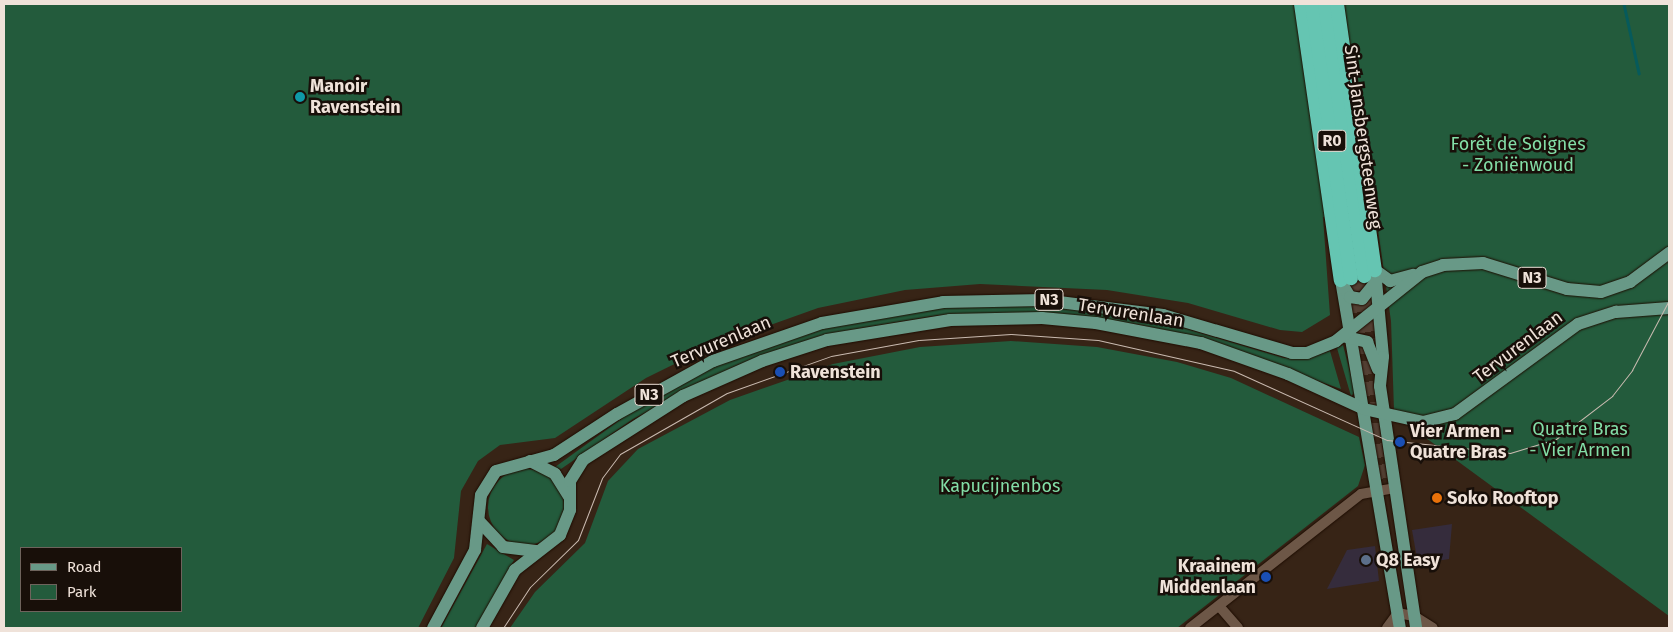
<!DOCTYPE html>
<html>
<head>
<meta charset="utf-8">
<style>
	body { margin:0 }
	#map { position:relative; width:1673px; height:632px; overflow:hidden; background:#372416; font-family:"Fira Sans",sans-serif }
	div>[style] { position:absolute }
	.commercial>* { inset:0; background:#352c3c }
	.green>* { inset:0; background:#235b3c }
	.round { border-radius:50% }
	.stream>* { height:2.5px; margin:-1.25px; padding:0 1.25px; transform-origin:1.25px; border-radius:1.25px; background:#065a5b }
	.highway-tunnel>* { height:14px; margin-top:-7px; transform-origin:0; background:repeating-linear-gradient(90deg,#534033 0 14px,transparent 0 21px) }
	.roads { filter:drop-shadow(0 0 1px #1e0d02) drop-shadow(0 0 1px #1e0d02) }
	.minor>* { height:10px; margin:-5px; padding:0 5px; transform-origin:5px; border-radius:5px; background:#6d5747 }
	.major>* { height:12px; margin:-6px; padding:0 6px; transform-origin:6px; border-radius:6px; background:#689987 }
	.highway>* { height:14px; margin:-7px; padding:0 7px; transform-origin:7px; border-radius:7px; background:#65c5b2 }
	.tram>* { height:1px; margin:-0.5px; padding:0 0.5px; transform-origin:0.5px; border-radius:0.5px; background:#cabbb1 }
	.dots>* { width:14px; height:14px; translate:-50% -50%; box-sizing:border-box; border:2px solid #180f09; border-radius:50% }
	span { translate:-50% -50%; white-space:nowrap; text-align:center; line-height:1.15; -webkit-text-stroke:5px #180f09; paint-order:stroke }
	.shield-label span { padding:1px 4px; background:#180f09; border:1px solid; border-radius:4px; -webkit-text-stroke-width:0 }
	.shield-label { font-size:16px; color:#efe2d9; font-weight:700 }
	.poi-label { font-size:18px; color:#efe2d9; font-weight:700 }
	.left { translate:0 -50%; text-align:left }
	.right { translate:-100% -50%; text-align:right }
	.street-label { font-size:18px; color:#efe2d9 }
	.park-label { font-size:18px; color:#83dea7 }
	.frame { position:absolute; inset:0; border:5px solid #efe2d9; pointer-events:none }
	.legend { position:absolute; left:20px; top:547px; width:162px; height:65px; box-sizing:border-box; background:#180f09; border:1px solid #6e635c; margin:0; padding:6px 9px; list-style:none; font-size:15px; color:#efe2d9 }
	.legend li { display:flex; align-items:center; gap:10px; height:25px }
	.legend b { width:25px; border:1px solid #6e635c }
</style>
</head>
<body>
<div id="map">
	<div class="commercial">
		<i style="clip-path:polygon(1452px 524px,1449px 559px,1418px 564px,1412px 530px)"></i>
		<i style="clip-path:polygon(1375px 546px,1379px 581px,1327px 589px,1347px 550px)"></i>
	</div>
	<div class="green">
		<i style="clip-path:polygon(evenodd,4px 4px,1669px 4px,1669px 616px,1426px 438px,1408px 415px,1394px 410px,1391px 321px,1375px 209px,1323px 217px,1330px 315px,1302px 332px,1280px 330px,1188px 303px,1107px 290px,980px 284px,905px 290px,818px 308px,709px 347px,646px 378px,555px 438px,500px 445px,478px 461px,461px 491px,454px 558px,418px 628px,4px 628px,4px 4px,21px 548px,181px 548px,181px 611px,21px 611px,21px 548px)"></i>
		<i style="clip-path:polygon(1042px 305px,1157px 320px,1284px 358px,1309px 358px,1330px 351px,1341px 389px,1186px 335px,1136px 324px,1031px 313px,939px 315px,849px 330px,737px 365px,633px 419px,561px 469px,555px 467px,649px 399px,728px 360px,830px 326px,930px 308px)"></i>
		<i style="clip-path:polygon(1011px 341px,1097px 347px,1177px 362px,1231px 378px,1359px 437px,1365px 465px,1358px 486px,1177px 628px,510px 628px,535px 592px,585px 543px,608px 481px,638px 449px,730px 400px,833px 364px,920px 347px)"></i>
		<i style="clip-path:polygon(1343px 345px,1355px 392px,1351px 396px,1337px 348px)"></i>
		<i class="round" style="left:488px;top:469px;width:76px;height:76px"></i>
		<i style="clip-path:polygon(487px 544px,514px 560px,477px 628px,441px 628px)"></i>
	</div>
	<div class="stream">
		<i style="left:1624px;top:4px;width:71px;rotate:77.7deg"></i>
	</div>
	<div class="highway-tunnel">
		<i style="left:1364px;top:276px;width:80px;rotate:82.8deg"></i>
		<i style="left:1351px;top:278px;width:218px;rotate:81.8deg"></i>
	</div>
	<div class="roads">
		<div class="minor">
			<i style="left:1219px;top:606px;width:29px;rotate:49deg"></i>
			<i style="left:1190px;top:628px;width:217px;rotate:-38.1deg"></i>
			<i style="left:1361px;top:494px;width:34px;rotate:-10deg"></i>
			<i style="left:1387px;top:628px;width:19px;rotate:-54deg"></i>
			<i style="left:1398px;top:613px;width:16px;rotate:11deg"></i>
			<i style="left:1414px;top:616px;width:22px;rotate:32deg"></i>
		</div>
		<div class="major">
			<i style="left:1375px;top:270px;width:87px;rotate:84.7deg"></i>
			<i style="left:1383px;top:357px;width:29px;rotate:96deg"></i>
			<i style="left:1380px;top:386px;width:245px;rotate:81.5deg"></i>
			<i style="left:1375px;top:270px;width:19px;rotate:36deg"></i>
			<i style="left:1390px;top:281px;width:24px;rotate:-15deg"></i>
			<i style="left:1341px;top:280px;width:353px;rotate:80.4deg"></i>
			<i style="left:1344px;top:287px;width:12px;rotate:59deg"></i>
			<i style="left:1350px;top:297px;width:12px;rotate:9deg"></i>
			<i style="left:1362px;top:299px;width:22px;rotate:-51deg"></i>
			<i style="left:1346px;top:337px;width:22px;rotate:13deg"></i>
			<i style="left:1367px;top:342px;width:29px;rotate:68deg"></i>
			<i style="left:530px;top:461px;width:28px;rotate:27deg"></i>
			<i style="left:555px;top:474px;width:26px;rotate:58deg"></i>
			<i style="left:480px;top:522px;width:34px;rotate:47deg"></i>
			<i style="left:503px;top:547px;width:35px;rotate:7deg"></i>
			<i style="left:433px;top:628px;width:89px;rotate:-61.7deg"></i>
			<i style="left:475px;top:550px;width:55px;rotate:-83.8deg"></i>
			<i style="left:481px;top:495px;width:28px;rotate:-58deg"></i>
			<i style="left:496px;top:471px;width:60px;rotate:-15.4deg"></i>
			<i style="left:554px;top:455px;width:75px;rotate:-33.1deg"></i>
			<i style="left:617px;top:414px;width:110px;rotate:-28.9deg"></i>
			<i style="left:713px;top:361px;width:115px;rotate:-19.2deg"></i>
			<i style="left:822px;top:323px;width:123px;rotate:-9.8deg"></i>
			<i style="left:943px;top:302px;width:100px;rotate:-1.1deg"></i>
			<i style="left:1043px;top:300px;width:121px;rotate:7.1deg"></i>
			<i style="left:1163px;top:315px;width:134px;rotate:16.4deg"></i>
			<i style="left:1292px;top:353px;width:15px"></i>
			<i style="left:1307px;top:353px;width:31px;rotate:-22deg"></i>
			<i style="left:1336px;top:341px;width:110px;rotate:-38.7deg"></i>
			<i style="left:1422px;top:272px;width:22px;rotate:-18deg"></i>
			<i style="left:1443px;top:265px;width:40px;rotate:-2.9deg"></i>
			<i style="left:1483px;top:263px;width:88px;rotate:17.2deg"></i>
			<i style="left:1567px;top:289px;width:34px;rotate:5deg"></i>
			<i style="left:1601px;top:292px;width:31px;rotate:-19deg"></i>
			<i style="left:1630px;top:282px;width:49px;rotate:-36.6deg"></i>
			<i style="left:482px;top:628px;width:67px;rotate:-60.4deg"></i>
			<i style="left:515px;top:570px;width:57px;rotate:-37.9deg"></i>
			<i style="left:560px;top:535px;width:27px;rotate:-68deg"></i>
			<i style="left:570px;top:510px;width:29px;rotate:-90deg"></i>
			<i style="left:570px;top:481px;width:25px;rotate:-58deg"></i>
			<i style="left:583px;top:460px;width:119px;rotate:-32.6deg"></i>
			<i style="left:683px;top:396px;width:86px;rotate:-23.9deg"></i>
			<i style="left:762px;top:361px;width:68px;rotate:-17.9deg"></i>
			<i style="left:827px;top:340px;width:125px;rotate:-9.2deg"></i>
			<i style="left:950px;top:320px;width:92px;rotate:-1.2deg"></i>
			<i style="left:1042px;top:318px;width:54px;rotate:5.3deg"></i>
			<i style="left:1096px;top:323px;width:107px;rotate:10.8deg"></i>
			<i style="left:1201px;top:343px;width:92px;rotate:19.6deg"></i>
			<i style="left:1288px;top:374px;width:84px;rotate:24.7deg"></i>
			<i style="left:1364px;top:409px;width:60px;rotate:12.4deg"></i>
			<i style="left:1423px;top:422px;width:33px;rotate:-14deg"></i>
			<i style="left:1455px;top:414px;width:152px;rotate:-36.2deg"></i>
			<i style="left:1578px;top:324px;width:40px;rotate:-18deg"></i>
			<i style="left:1616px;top:312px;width:53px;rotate:-4.3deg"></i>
		</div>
		<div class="highway">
			<i style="left:1301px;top:4px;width:279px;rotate:81.8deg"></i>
			<i style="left:1312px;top:4px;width:277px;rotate:81.9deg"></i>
			<i style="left:1325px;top:4px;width:275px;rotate:81.8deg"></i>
			<i style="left:1337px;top:4px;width:269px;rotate:81.9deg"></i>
		</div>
	</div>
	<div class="tram">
		<i style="left:503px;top:628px;width:49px;rotate:-56.6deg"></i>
		<i style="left:530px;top:587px;width:67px;rotate:-44.4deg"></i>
		<i style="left:578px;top:540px;width:66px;rotate:-68.8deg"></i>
		<i style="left:602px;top:478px;width:30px;rotate:-53deg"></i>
		<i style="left:620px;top:454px;width:123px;rotate:-29.7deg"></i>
		<i style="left:727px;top:393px;width:110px;rotate:-19.6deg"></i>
		<i style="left:831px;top:356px;width:89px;rotate:-10.3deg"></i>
		<i style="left:919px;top:340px;width:92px;rotate:-3.7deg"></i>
		<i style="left:1011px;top:334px;width:87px;rotate:3.9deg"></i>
		<i style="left:1098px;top:340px;width:139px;rotate:12.8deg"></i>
		<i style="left:1234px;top:371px;width:168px;rotate:24.3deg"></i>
		<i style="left:1387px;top:440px;width:124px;rotate:6deg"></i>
		<i style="left:1510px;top:453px;width:48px;rotate:-16.9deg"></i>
		<i style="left:1556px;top:439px;width:71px;rotate:-37.5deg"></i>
		<i style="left:1612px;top:396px;width:33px;rotate:-52deg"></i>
		<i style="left:1632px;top:370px;width:79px;rotate:-62.1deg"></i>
	</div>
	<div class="dots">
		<i style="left:300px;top:97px;background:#0f9aa8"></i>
		<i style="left:780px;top:372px;background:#1a4fb4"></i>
		<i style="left:1400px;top:442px;background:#1a4fb4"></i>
		<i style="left:1437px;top:498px;background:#e8710a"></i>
		<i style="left:1366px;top:560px;background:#5c6f8a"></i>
		<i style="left:1266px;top:577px;background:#1a4fb4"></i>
	</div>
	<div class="shield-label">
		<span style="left:1332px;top:141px">R0</span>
		<span style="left:1532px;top:278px">N3</span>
		<span style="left:1049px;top:300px">N3</span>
		<span style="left:649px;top:395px">N3</span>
	</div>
	<div class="poi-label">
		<span class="left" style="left:310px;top:97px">Manoir<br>Ravenstein</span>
		<span class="left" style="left:790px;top:372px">Ravenstein</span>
		<span class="left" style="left:1410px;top:442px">Vier Armen -<br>Quatre Bras</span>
		<span class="left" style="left:1447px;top:498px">Soko Rooftop</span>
		<span class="left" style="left:1376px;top:560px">Q8 Easy</span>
		<span class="right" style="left:1256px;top:577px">Kraainem<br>Middenlaan</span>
	</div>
	<div class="street-label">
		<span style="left:1363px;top:137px;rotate:82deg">Sint-Jansbergsteenweg</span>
		<span style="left:1131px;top:313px;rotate:9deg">Tervurenlaan</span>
		<span style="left:721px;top:342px;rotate:-23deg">Tervurenlaan</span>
		<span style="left:1518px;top:347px;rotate:-37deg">Tervurenlaan</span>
	</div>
	<div class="park-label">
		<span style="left:1518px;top:155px">Forêt de Soignes<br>- Zoniënwoud</span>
		<span style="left:1580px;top:440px">Quatre Bras<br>- Vier Armen</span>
		<span style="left:1000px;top:486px">Kapucijnenbos</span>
	</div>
	<div class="frame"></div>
	<ul class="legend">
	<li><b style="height:6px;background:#689987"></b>Road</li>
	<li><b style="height:14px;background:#235b3c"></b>Park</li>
	</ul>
</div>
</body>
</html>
